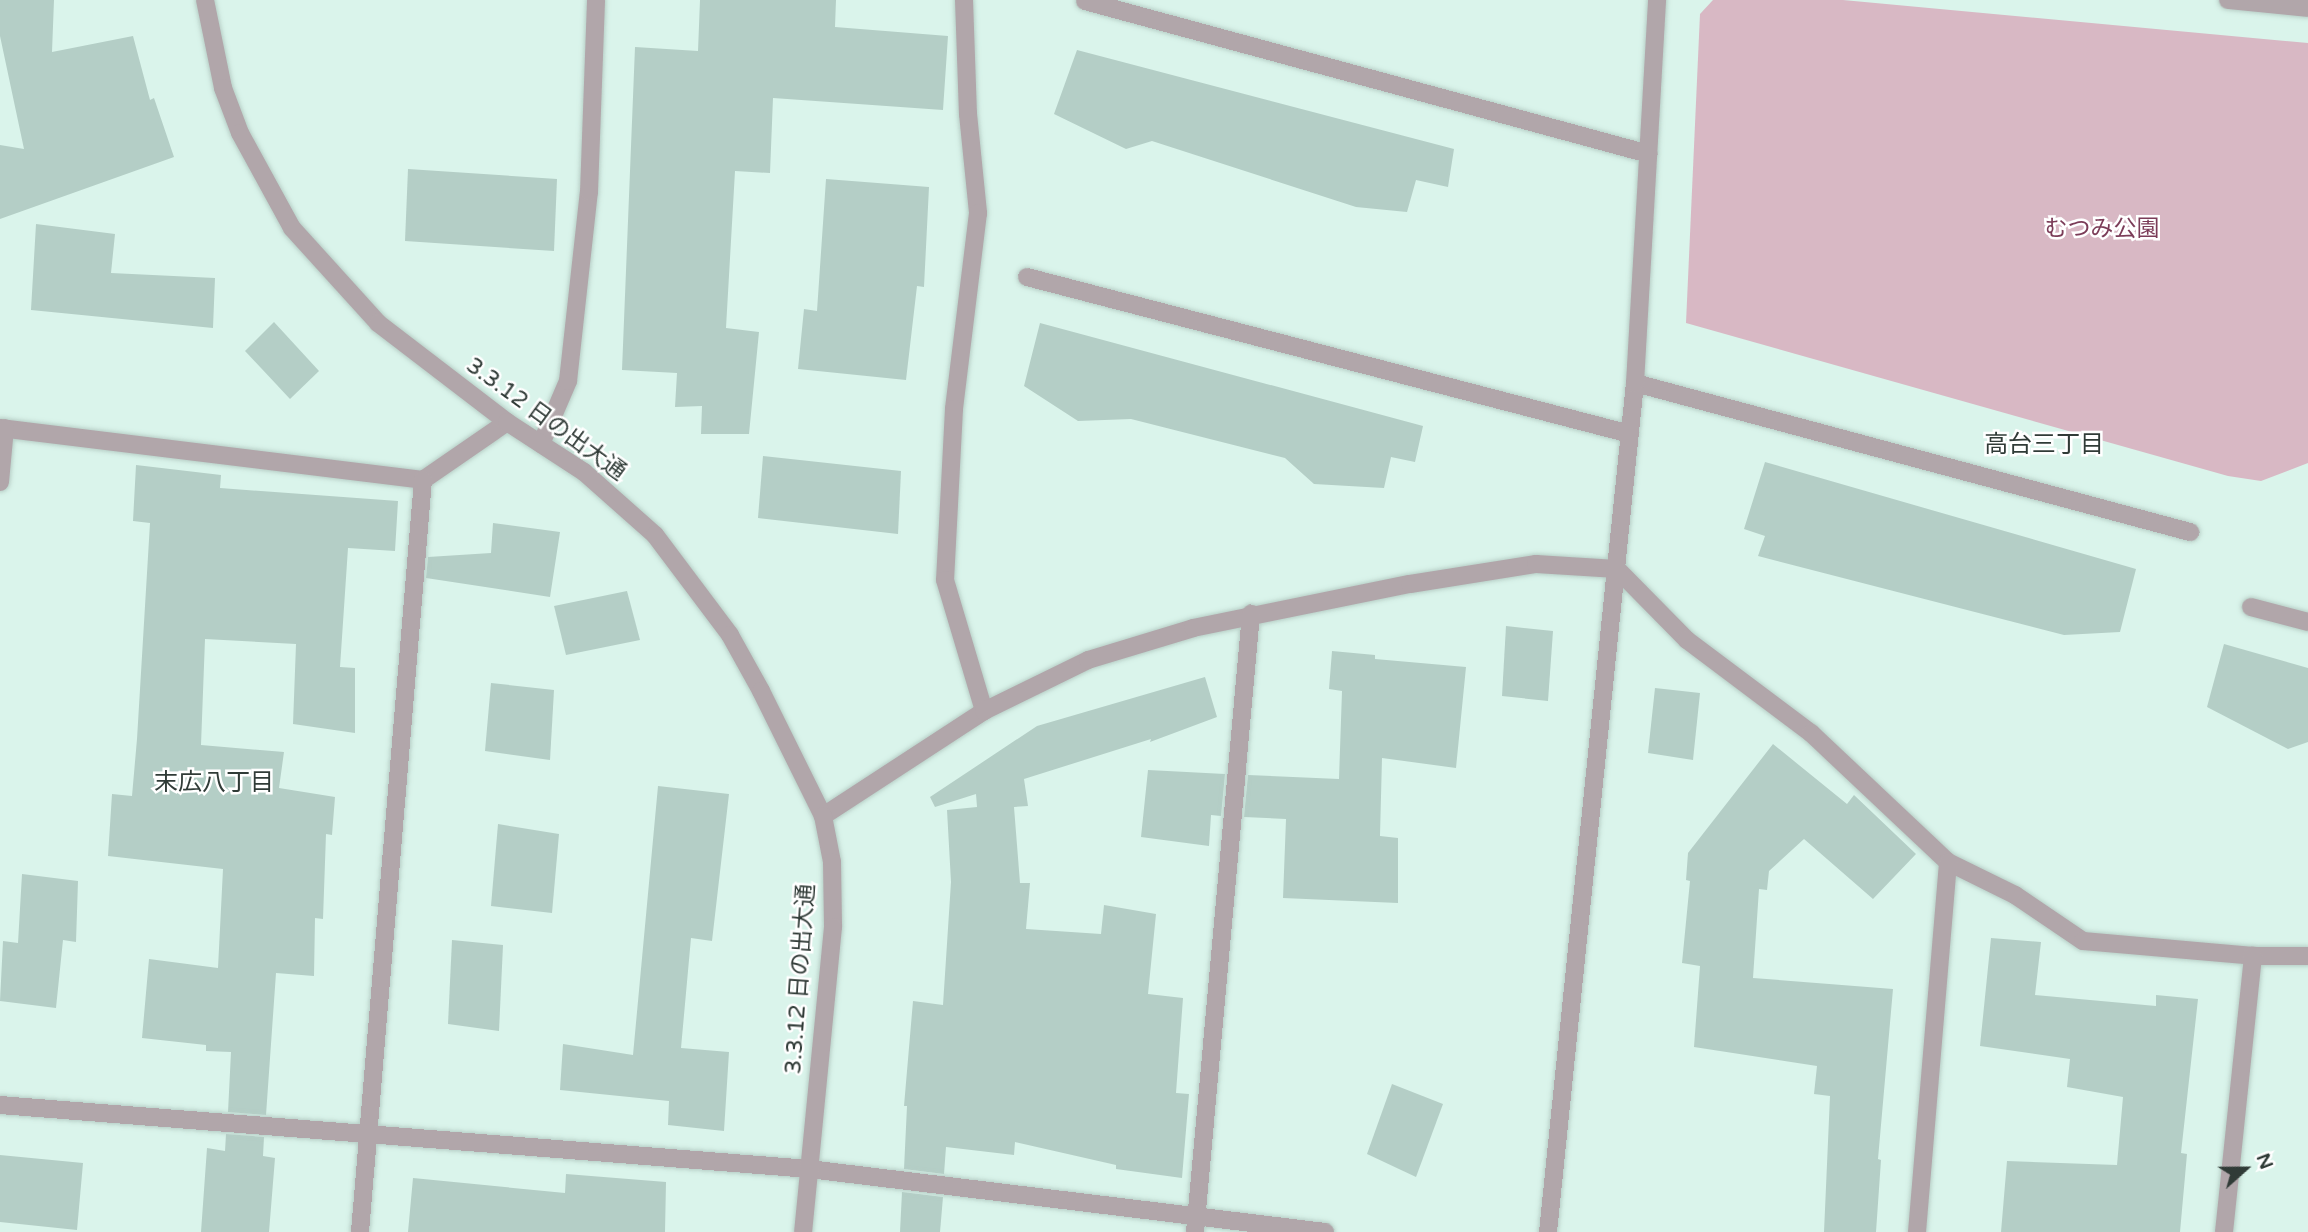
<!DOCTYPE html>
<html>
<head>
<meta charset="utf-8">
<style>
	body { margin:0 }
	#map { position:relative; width:2308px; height:1232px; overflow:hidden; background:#daf4eb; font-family:"Varela Round","Noto Sans JP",sans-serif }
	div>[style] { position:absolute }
	.green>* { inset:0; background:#d8b8c4 }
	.building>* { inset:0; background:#b4cec6 }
	.roads { filter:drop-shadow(0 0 2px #b8cfc7) drop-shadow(0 0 2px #b8cfc7) }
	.service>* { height:18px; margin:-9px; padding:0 9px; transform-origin:9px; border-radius:9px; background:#b1a6aa }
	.minor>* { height:18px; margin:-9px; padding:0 9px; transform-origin:9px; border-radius:9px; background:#b1a6aa }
	.tertiary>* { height:18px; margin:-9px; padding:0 9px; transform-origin:9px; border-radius:9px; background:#b1a6aa }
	span { translate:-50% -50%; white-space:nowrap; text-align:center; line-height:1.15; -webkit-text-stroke:5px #fff; paint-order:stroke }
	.park-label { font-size:23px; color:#7b3c58 }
	.street-label { font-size:23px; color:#303b37 }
	.neighbourhood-label { font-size:24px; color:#303b37 }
	.north { position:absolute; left:2210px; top:1134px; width:70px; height:70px; -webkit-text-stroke:5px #fff; paint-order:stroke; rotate:69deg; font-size:19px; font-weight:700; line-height:28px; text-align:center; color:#303b37 }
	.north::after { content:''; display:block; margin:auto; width:24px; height:32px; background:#303b37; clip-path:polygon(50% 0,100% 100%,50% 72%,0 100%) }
</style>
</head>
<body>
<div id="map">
	<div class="green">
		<i style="clip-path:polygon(1713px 0,1843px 0,2308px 43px,2308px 463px,2261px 481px,2228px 476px,1686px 323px,1700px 14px)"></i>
	</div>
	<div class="building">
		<i style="clip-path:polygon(0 0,54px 0,52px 52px,133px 36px,150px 100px,154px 98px,174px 157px,0 219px,0 145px,24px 149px,0 36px)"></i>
		<i style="clip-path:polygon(700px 0,836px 0,835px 27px,948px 36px,943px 110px,773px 98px,770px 173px,735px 171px,726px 328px,759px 332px,749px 434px,701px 434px,702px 406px,675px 407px,677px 373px,622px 370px,635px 47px,698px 51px)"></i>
		<i style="clip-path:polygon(1077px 50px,1454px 149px,1448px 187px,1416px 180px,1407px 212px,1356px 207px,1152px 141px,1126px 149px,1054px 114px)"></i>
		<i style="clip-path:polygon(408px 169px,557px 179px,554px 251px,405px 241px)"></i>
		<i style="clip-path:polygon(826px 179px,929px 187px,924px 287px,917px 286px,906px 380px,798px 369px,804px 309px,817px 311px)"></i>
		<i style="clip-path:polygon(36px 224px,115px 234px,111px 273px,215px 278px,213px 328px,31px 310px)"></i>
		<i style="clip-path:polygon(274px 322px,319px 371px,290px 399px,245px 351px)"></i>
		<i style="clip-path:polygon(1040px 323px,1423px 426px,1415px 462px,1391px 457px,1384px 488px,1314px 484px,1285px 458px,1131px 419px,1078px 421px,1024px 386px)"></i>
		<i style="clip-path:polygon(763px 456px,901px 471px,898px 534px,758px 518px)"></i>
		<i style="clip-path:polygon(1765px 462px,2136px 569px,2120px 632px,2064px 635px,1758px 556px,1765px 536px,1744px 529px)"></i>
		<i style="clip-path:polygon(136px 465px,221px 475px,220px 488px,398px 501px,395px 551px,348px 548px,340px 667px,355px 668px,355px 733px,293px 724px,296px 644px,205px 639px,201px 745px,284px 752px,279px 788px,335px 797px,332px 835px,326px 834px,323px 919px,315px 918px,314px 976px,276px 973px,266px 1115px,228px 1112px,231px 1052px,206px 1051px,206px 1045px,142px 1038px,149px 959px,218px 968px,223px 869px,108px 856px,112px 794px,132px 796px,137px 739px,150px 523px,133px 521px)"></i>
		<i style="clip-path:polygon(493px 523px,560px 532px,550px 597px,426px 578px,428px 557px,491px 553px)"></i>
		<i style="clip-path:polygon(627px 591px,640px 640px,566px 655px,554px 606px)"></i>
		<i style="clip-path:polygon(1506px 626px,1553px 631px,1548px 701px,1502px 696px)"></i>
		<i style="clip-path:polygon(2224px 644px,2308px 668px,2308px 742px,2288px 749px,2207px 707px)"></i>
		<i style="clip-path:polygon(1332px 651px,1375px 655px,1375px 659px,1466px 667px,1456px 768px,1382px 758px,1380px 836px,1398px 838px,1398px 903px,1283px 898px,1286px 819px,1244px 817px,1248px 775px,1339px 779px,1342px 691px,1329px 689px)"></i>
		<i style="clip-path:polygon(1205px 677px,1217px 717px,1150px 742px,1151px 739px,1024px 779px,1028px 806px,1014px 807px,1020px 883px,1030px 883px,1026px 929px,1101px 934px,1104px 905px,1156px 914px,1148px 994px,1183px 998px,1176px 1093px,1189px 1094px,1182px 1178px,1116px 1169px,1116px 1165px,1015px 1142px,1014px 1155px,946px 1147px,944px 1174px,904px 1169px,907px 1106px,904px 1106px,913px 1001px,943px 1005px,951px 882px,947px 810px,977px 807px,976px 794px,935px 807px,930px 797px,1037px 726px)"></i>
		<i style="clip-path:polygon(491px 683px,554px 690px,550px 760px,485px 751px)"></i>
		<i style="clip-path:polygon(1655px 688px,1700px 693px,1693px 760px,1648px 753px)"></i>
		<i style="clip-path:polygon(1773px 744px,1847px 804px,1854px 795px,1916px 854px,1873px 899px,1804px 839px,1769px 871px,1767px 890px,1759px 889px,1753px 978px,1893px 989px,1878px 1159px,1881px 1160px,1876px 1232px,1824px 1232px,1830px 1096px,1814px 1094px,1817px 1066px,1694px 1047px,1700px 966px,1682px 963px,1690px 881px,1686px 880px,1688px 853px)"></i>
		<i style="clip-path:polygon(1148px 770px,1225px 774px,1221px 816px,1211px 815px,1209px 846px,1141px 837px)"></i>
		<i style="clip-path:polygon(658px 786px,729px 794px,712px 941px,691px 938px,681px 1048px,729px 1052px,724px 1131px,668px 1125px,669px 1101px,560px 1090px,563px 1044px,633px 1055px)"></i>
		<i style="clip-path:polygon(498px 824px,559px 834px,552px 913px,491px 906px)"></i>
		<i style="clip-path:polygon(22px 874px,78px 881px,76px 942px,63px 940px,56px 1008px,0 1001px,3px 941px,18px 943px)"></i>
		<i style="clip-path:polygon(1991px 938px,2041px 942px,2035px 995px,2156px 1006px,2156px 995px,2198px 999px,2181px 1153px,2187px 1154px,2180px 1232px,2001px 1232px,2007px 1161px,2117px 1165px,2123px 1097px,2067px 1087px,2070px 1059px,1980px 1046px)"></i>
		<i style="clip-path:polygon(452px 940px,503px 945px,499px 1031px,448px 1024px)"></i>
		<i style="clip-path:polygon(1392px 1084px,1443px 1104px,1416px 1177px,1367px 1154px)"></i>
		<i style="clip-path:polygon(226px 1134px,264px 1137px,263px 1156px,275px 1158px,269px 1232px,201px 1232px,207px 1148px,225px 1151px)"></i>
		<i style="clip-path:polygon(0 1155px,83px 1163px,77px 1230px,0 1222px)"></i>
		<i style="clip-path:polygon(566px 1174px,666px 1182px,665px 1232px,408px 1232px,413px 1178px,565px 1193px)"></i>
		<i style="clip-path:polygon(902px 1192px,943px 1197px,940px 1232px,900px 1232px)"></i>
	</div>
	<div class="roads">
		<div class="service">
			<i style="left:1085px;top:1px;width:584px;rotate:15.18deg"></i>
			<i style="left:1027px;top:277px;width:623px;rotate:14.59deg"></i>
			<i style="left:1635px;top:383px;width:575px;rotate:15.03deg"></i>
			<i style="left:2251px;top:607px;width:59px;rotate:14.7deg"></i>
		</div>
		<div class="minor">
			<i style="left:964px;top:0;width:114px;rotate:88deg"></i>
			<i style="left:968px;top:114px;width:100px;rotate:84.2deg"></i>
			<i style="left:978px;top:213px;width:197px;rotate:97deg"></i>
			<i style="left:954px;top:409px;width:171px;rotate:93deg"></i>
			<i style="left:945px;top:580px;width:137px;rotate:73.4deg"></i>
			<i style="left:0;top:428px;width:426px;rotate:7deg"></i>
			<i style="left:423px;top:480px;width:102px;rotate:-34.6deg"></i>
			<i style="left:541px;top:444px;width:69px;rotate:-66.8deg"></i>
			<i style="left:568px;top:381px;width:190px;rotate:-83.7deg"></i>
			<i style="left:589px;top:192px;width:192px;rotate:-87.9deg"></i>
			<i style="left:0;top:482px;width:54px;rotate:-84.7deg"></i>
			<i style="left:823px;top:816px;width:192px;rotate:-33.1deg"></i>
			<i style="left:984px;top:711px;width:116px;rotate:-26.1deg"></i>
			<i style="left:1088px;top:660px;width:110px;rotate:-16.9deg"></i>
			<i style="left:1193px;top:628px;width:221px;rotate:-11.5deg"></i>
			<i style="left:1410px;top:584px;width:128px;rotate:-9deg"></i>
			<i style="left:1536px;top:564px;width:81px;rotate:3.5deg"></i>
			<i style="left:1617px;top:569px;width:100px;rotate:45.4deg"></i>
			<i style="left:1687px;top:640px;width:155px;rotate:36.9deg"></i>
			<i style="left:1811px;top:733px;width:188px;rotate:43.3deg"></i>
			<i style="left:1948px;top:862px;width:75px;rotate:26.2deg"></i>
			<i style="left:2015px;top:895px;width:82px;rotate:34.1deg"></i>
			<i style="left:2083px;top:941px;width:171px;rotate:5deg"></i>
			<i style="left:2253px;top:956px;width:55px"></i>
			<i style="left:0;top:1105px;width:812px;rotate:4.52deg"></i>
			<i style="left:809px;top:1169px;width:520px;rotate:6.96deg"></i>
			<i style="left:360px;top:1232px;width:755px;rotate:-85.21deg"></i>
			<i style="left:1195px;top:1232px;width:621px;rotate:-84.82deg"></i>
			<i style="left:1548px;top:1232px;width:853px;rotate:-84.15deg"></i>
			<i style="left:1635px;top:383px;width:384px;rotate:-86.7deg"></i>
			<i style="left:1917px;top:1232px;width:371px;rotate:-85.2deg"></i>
			<i style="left:2224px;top:1232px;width:278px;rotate:-84deg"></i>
		</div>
		<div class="tertiary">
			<i style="left:205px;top:0;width:90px;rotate:78.4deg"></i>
			<i style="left:223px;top:88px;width:48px;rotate:69.3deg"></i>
			<i style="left:240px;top:133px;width:108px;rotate:61.3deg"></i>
			<i style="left:292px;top:228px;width:128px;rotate:47.8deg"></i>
			<i style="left:378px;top:323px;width:163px;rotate:37.5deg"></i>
			<i style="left:507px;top:422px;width:92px;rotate:33deg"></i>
			<i style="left:584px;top:472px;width:95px;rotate:41.6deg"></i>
			<i style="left:655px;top:535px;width:125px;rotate:53.1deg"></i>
			<i style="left:730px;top:635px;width:64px;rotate:61deg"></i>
			<i style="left:761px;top:691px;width:140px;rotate:63.6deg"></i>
			<i style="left:823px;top:816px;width:47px;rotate:78.9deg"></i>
			<i style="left:832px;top:862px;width:65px;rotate:89.1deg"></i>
			<i style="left:833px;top:927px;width:306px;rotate:95.6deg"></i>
			<i style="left:2228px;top:0;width:80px;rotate:5.7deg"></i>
		</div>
	</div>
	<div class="park-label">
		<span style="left:2102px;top:229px">むつみ公園</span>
	</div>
	<div class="street-label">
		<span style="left:546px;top:419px;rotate:36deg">3.3.12 日の出大通</span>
		<span style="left:800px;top:979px;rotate:-86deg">3.3.12 日の出大通</span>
	</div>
	<div class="neighbourhood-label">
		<span style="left:2044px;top:445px">高台三丁目</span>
		<span style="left:214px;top:783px">末広八丁目</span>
	</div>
	<div class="north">N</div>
</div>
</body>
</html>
